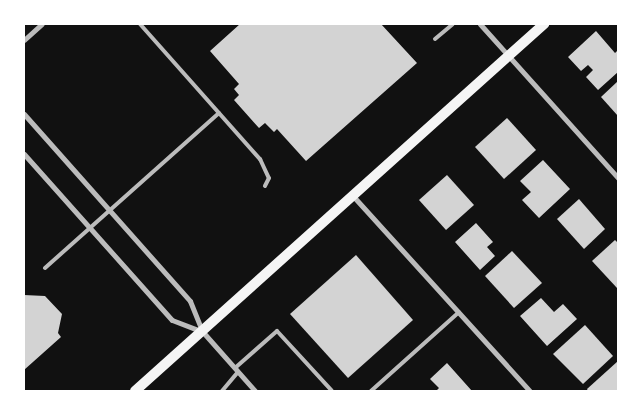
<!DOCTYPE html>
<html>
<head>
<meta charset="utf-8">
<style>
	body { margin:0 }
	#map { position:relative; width:642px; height:415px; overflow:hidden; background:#111; font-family:"Alegreya Sans",sans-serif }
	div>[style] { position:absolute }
	.building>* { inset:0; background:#d3d3d3 }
	.service>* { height:4px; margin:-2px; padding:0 2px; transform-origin:2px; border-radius:2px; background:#bcbcbc }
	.minor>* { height:5px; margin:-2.5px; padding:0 2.5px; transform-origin:2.5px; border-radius:2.5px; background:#bcbcbc }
	.secondary>* { height:10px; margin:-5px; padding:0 5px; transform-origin:5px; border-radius:5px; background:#f5f5f5 }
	span { translate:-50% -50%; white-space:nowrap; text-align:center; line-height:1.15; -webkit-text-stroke:5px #fff; paint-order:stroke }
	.frame { position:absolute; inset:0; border:25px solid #fff; pointer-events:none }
</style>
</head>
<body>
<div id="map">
	<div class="building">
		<i style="clip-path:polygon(240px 24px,381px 24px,417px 63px,306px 161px,277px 129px,274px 132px,265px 123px,259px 128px,234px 100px,239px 95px,234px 89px,239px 84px,210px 51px)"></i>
		<i style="clip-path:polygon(596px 31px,615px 53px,618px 50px,618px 72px,598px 90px,586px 77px,593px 70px,588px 65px,581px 71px,568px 57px)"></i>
		<i style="clip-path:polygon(618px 81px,618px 116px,601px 97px)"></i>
		<i style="clip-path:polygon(507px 118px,536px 150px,504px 179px,475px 147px)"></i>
		<i style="clip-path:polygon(543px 160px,570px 189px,539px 218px,522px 200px,531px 192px,520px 181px)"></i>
		<i style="clip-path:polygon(447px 175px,474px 205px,446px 230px,419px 200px)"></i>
		<i style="clip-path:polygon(579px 199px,605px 229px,584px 249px,557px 219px)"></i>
		<i style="clip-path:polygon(476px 223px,493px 242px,487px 247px,495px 256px,480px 270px,455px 242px)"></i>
		<i style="clip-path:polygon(615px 240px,618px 243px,617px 288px,592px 261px)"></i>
		<i style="clip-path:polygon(512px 251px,542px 283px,514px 308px,485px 276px)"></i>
		<i style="clip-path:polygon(356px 255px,413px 320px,348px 378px,290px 314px)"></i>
		<i style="clip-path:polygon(24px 295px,45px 296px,62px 314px,58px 333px,61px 337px,24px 370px)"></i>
		<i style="clip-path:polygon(541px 298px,554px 312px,563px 304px,577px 319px,547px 346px,520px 316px)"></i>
		<i style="clip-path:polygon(585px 325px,613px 356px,583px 384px,553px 354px)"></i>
		<i style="clip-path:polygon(618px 361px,618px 391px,588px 391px,587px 389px)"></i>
		<i style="clip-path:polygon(447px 363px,472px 391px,436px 391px,439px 388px,430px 379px)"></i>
	</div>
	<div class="service">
		<i style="left:140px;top:24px;width:181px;rotate:48.4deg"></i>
		<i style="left:260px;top:159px;width:21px;rotate:65deg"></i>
		<i style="left:269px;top:178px;width:9px;rotate:117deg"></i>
		<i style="left:435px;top:39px;width:23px;rotate:-40deg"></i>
		<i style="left:45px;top:268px;width:233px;rotate:-41.7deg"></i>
		<i style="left:235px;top:368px;width:56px;rotate:-41.4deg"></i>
		<i style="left:277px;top:331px;width:81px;rotate:47.5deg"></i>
		<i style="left:222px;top:391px;width:25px;rotate:-50deg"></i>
		<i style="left:371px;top:391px;width:118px;rotate:-41.9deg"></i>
	</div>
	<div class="minor">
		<i style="left:480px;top:24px;width:207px;rotate:48.1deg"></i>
		<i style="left:24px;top:40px;width:24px;rotate:-42deg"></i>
		<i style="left:24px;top:114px;width:250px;rotate:48.4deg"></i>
		<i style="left:190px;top:301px;width:32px;rotate:68deg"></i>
		<i style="left:202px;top:331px;width:80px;rotate:48.5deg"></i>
		<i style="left:24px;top:154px;width:222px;rotate:48.3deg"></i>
		<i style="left:172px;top:320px;width:31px;rotate:21deg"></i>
		<i style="left:353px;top:196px;width:263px;rotate:47.8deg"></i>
	</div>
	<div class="secondary">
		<i style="left:135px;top:391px;width:550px;rotate:-41.9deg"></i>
	</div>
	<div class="frame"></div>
</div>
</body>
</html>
